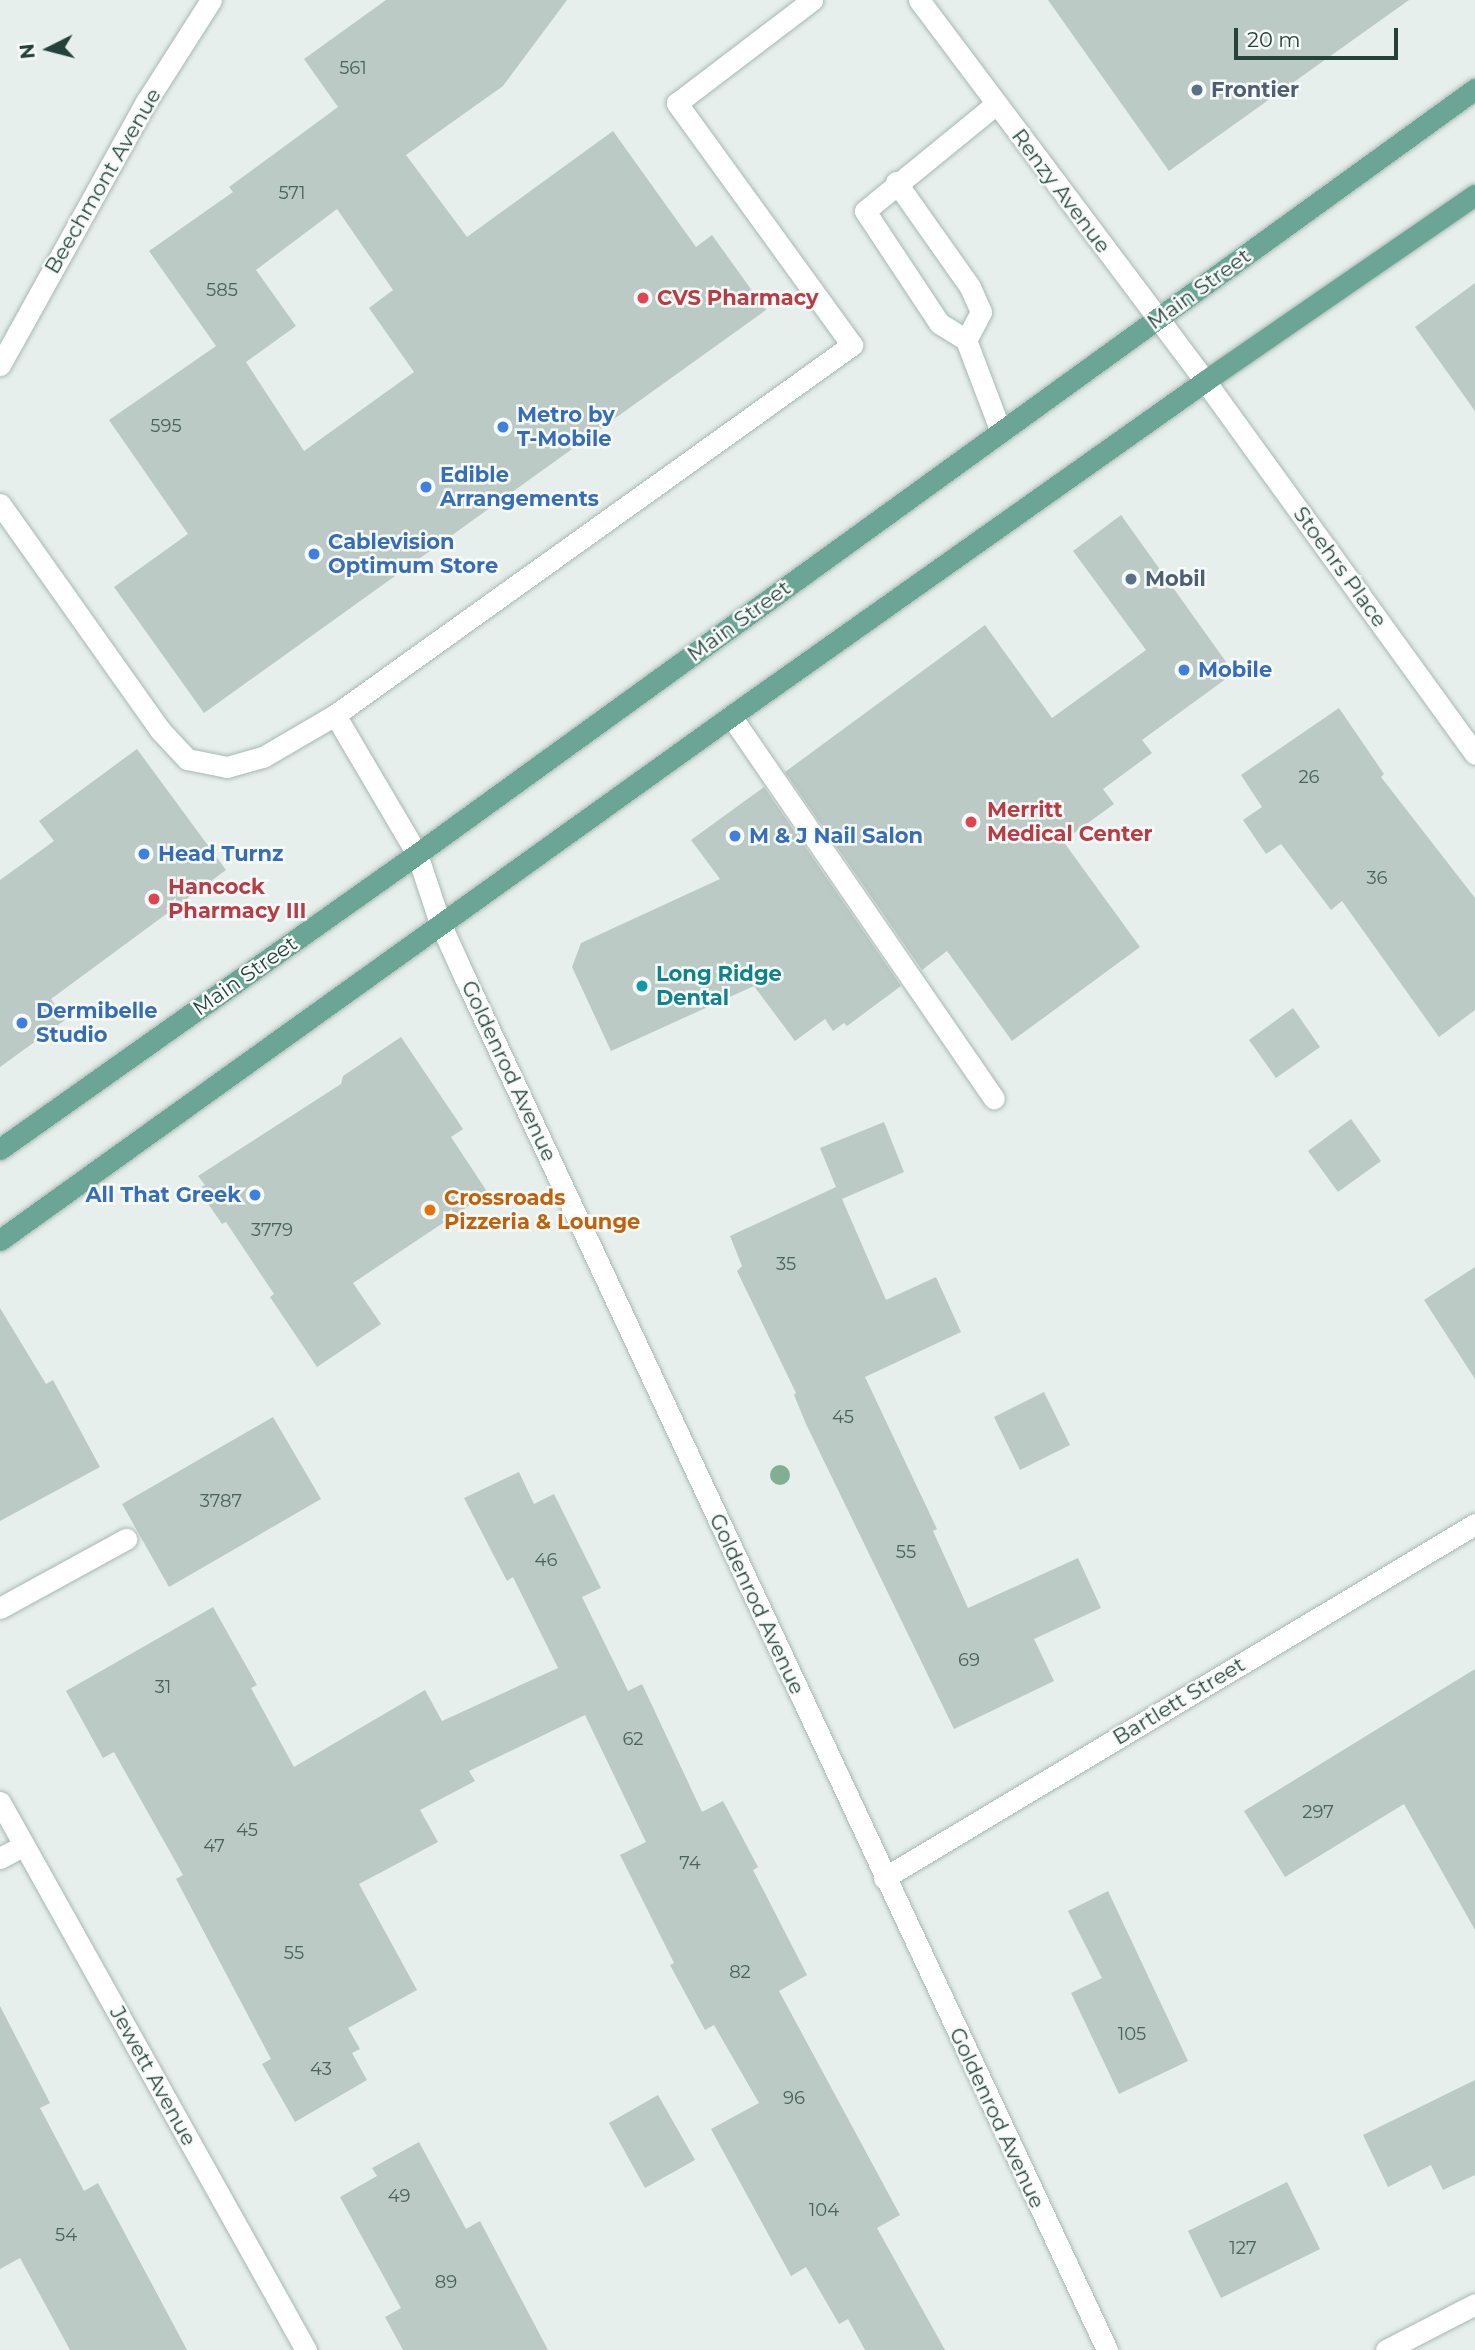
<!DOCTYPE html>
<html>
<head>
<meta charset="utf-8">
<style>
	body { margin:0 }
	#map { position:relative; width:1475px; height:2350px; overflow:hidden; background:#e6efeb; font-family:Montserrat,sans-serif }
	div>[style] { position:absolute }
	.building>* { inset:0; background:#bbcac4 }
	.roads { filter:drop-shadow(0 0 2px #a8b8b2) drop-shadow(0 0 2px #a8b8b2) }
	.lane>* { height:21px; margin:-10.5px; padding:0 10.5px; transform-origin:10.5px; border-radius:10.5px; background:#fff }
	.street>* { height:21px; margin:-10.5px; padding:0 10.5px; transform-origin:10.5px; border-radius:10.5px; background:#fff }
	.secondary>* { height:21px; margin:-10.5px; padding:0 10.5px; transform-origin:10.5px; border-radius:10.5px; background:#fff }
	.primary>* { height:21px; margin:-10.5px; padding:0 10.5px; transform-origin:10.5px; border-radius:10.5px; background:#6aa596 }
	.trees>* { width:20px; height:20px; margin:-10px; border-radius:50%; background:#80af93 }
	.dots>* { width:19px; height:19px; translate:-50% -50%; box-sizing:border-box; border:4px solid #f7fbf9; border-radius:50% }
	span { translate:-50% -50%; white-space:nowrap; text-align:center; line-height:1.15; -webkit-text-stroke:5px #f7fbf9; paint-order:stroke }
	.number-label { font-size:18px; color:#4a645c }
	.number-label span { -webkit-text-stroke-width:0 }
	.service-label { font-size:21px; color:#4e5e75; font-weight:700 }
	.left { translate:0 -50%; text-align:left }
	.street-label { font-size:21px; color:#24423a }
	.health-label { font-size:21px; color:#be3a42; font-weight:700 }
	.shop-label { font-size:21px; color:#366cbe; font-weight:700 }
	.right { translate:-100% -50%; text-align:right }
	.culture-label { font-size:21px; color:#0d838f; font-weight:700 }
	.food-label { font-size:21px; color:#c56008; font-weight:700 }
	.north { position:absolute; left:14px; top:14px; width:70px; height:70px; -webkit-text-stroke:5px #f7fbf9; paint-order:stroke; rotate:264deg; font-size:19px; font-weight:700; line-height:28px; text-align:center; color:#24423a }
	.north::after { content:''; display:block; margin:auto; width:24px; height:32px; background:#24423a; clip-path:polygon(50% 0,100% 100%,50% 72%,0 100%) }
	.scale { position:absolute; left:1234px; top:28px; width:164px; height:32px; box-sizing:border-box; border:4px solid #24423a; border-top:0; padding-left:9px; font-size:21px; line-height:24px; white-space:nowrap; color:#24423a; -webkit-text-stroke:5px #f7fbf9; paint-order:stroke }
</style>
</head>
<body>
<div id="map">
	<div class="building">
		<i style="clip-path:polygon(evenodd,386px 0,567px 0,503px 86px,406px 155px,467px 237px,613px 131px,696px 247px,712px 235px,766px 310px,204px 713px,114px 587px,188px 534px,109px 420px,216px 346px,149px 251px,233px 192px,229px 187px,338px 107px,304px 59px,386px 0,337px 209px,393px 290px,369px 308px,414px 372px,304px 451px,246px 362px,296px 326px,256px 270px,337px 209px)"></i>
		<i style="clip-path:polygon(1048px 0,1409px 0,1169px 171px)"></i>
		<i style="clip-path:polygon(1475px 283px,1475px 411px,1415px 327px)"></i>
		<i style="clip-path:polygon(1121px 515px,1234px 673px,1142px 740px,1152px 753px,1103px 789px,1114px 804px,1063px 841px,1140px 947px,1012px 1041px,947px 951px,922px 970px,785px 772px,985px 625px,1052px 718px,1146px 650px,1073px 551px)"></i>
		<i style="clip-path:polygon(1339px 708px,1384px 774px,1381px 777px,1475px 898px,1475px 1010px,1439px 1037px,1342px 901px,1331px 910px,1281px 844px,1266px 854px,1243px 820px,1262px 807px,1241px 775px)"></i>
		<i style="clip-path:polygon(137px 749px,226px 870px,51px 999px,65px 1020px,0 1067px,0 880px,54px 841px,39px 821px)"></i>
		<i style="clip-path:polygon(764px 787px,901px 986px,847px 1026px,844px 1023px,833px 1031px,825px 1019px,795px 1041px,754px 986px,611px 1051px,572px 967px,581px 943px,720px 879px,691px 840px)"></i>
		<i style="clip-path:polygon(1293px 1008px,1320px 1047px,1276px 1078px,1249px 1040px)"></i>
		<i style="clip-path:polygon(401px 1037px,463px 1129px,451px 1137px,488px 1193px,353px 1283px,381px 1324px,317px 1367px,270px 1297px,274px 1294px,226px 1222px,222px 1224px,198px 1189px,205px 1185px,198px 1176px,341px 1084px,343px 1076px)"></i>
		<i style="clip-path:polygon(1351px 1119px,1381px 1161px,1338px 1192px,1308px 1151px)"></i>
		<i style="clip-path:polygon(884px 1122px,904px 1172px,842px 1199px,886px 1300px,936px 1277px,961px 1332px,865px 1377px,937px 1529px,933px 1531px,968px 1608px,1078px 1558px,1101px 1608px,1034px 1639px,1054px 1681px,954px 1729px,806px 1424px,794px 1395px,796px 1393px,737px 1271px,742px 1266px,730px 1236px,836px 1187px,820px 1148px)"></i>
		<i style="clip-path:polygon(1475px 1267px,1475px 1379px,1424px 1300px)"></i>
		<i style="clip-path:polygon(0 1308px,46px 1384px,53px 1380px,100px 1467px,0 1521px)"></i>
		<i style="clip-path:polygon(1044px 1392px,1070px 1445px,1020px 1470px,994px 1417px)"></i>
		<i style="clip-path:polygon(273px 1417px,321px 1499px,169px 1587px,122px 1504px)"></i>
		<i style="clip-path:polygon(519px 1472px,534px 1504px,554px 1494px,601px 1588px,582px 1597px,628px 1691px,642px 1684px,702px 1812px,723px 1801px,758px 1867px,753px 1870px,807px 1975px,779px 1991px,900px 2215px,877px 2228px,945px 2350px,865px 2350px,848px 2319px,839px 2324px,806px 2267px,791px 2276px,711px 2129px,759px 2103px,714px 2025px,705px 2030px,670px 1965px,674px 1963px,620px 1855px,646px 1842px,585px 1715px,469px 1771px,475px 1781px,420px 1810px,438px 1842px,359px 1884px,417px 1990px,348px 2028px,360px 2049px,352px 2053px,367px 2080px,295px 2122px,262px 2064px,271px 2059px,176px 1879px,183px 1875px,114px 1752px,103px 1758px,66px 1691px,213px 1607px,257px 1685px,251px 1688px,294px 1767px,425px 1690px,442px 1721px,558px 1668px,513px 1577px,507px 1581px,464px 1498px)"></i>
		<i style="clip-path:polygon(1475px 1669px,1475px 1930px,1404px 1804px,1285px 1877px,1244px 1811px)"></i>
		<i style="clip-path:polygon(1108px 1891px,1188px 2061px,1119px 2094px,1071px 1993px,1102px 1978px,1068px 1911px)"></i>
		<i style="clip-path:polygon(0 2006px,50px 2103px,40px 2108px,84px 2191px,98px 2183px,187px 2350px,70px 2350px,20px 2258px,0 2269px)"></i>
		<i style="clip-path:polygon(1475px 2080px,1475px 2175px,1443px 2190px,1431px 2165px,1388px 2187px,1363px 2135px)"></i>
		<i style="clip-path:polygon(658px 2095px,695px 2160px,645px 2188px,609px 2123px)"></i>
		<i style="clip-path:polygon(419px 2142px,466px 2229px,480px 2221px,548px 2350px,403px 2350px,385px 2317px,401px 2308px,340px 2197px,377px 2176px,372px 2168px)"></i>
		<i style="clip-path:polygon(1287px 2182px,1320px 2249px,1221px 2298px,1188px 2231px)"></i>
	</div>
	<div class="roads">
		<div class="lane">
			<i style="left:996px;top:104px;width:169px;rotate:140.8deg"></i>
			<i style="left:865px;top:211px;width:134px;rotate:56.5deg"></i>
			<i style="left:939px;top:323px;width:32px;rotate:32deg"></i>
			<i style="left:966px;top:340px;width:98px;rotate:69.2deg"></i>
			<i style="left:896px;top:182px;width:128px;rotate:54.8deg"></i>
			<i style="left:970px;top:287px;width:27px;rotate:66deg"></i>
			<i style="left:981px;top:312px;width:32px;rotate:118deg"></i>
			<i style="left:0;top:504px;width:277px;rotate:54.7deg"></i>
			<i style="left:160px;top:730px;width:40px;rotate:47deg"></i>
			<i style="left:187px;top:759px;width:41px;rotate:11.3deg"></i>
			<i style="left:227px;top:767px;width:37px;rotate:-16deg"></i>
			<i style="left:263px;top:757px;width:83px;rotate:-30.3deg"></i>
			<i style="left:731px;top:716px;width:464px;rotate:55.5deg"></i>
			<i style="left:417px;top:854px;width:161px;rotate:-120.5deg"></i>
			<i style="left:335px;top:715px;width:636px;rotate:-35.59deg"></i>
			<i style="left:852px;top:345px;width:299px;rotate:-125.9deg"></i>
			<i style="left:677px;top:103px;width:170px;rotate:-37.3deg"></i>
			<i style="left:0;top:1608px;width:144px;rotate:-28.7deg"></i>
			<i style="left:0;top:1858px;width:27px;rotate:-28deg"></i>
		</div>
		<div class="street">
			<i style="left:919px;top:0;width:476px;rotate:53.1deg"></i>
			<i style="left:1205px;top:381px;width:460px;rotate:54.1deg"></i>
			<i style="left:417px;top:854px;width:73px;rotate:71.6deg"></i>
			<i style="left:440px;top:923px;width:60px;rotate:65.6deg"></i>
			<i style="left:465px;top:978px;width:1515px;rotate:64.92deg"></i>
			<i style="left:884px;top:1878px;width:689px;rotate:-30.92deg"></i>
		</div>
		<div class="secondary">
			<i style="left:0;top:365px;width:301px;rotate:-61deg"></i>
			<i style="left:146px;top:102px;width:121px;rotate:-57.5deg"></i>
			<i style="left:0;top:1802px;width:628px;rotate:60.82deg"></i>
			<i style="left:1386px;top:2350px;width:100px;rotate:-27.3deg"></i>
		</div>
		<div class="primary">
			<i style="left:0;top:1149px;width:511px;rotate:-35.28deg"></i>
			<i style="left:417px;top:854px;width:1306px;rotate:-35.87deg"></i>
			<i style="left:0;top:1240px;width:899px;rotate:-35.63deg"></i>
			<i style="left:731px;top:716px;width:580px;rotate:-35.25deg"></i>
			<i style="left:1205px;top:381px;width:328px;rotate:-34.6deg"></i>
		</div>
	</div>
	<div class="trees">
		<i style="left:780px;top:1475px"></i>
	</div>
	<div class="dots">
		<i style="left:1197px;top:90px;background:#5c6f8a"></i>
		<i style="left:643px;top:298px;background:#e0444e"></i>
		<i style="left:503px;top:427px;background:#3f7fe0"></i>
		<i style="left:426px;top:487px;background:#3f7fe0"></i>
		<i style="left:314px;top:554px;background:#3f7fe0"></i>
		<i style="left:1131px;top:579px;background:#5c6f8a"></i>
		<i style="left:1184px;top:670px;background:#3f7fe0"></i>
		<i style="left:971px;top:822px;background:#e0444e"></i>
		<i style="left:735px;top:836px;background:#3f7fe0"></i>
		<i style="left:144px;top:854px;background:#3f7fe0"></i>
		<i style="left:154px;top:899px;background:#e0444e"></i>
		<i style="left:642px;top:986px;background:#0f9aa8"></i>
		<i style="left:22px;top:1023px;background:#3f7fe0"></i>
		<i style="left:255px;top:1195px;background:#3f7fe0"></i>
		<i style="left:430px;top:1210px;background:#e8710a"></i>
	</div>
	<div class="number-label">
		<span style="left:353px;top:68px">561</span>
		<span style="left:292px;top:193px">571</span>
		<span style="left:222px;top:290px">585</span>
		<span style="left:166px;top:426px">595</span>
		<span style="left:1309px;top:777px">26</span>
		<span style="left:1377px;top:878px">36</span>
		<span style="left:272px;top:1230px">3779</span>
		<span style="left:786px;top:1264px">35</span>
		<span style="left:843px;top:1417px">45</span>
		<span style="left:221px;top:1501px">3787</span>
		<span style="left:906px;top:1552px">55</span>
		<span style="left:546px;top:1560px">46</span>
		<span style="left:969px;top:1660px">69</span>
		<span style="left:163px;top:1687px">31</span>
		<span style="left:633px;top:1739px">62</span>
		<span style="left:1318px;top:1812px">297</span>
		<span style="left:247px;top:1830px">45</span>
		<span style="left:214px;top:1846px">47</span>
		<span style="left:690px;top:1863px">74</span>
		<span style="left:294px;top:1953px">55</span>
		<span style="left:740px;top:1972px">82</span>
		<span style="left:1132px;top:2034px">105</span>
		<span style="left:321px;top:2069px">43</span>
		<span style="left:794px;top:2098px">96</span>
		<span style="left:399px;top:2196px">49</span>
		<span style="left:824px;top:2210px">104</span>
		<span style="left:66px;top:2235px">54</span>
		<span style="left:1243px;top:2248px">127</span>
		<span style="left:446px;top:2282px">89</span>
	</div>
	<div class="service-label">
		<span class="left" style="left:1211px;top:90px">Frontier</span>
		<span class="left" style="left:1145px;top:579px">Mobil</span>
	</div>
	<div class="street-label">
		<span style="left:103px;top:181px;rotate:-60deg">Beechmont Avenue</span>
		<span style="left:1061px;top:191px;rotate:53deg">Renzy Avenue</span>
		<span style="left:1199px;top:289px;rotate:-36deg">Main Street</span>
		<span style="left:1340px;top:567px;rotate:54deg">Stoehrs Place</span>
		<span style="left:739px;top:621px;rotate:-36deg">Main Street</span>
		<span style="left:245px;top:976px;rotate:-35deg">Main Street</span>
		<span style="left:509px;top:1071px;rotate:65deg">Goldenrod Avenue</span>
		<span style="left:757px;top:1604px;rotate:65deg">Goldenrod Avenue</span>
		<span style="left:1179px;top:1701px;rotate:-31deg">Bartlett Street</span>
		<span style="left:153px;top:2076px;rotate:61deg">Jewett Avenue</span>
		<span style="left:997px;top:2118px;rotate:65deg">Goldenrod Avenue</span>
	</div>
	<div class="health-label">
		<span class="left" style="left:657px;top:298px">CVS Pharmacy</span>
		<span class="left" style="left:987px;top:822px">Merritt<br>Medical Center</span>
		<span class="left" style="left:168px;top:899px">Hancock<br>Pharmacy III</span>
	</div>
	<div class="shop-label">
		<span class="left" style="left:517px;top:427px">Metro by<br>T-Mobile</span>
		<span class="left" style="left:440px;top:487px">Edible<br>Arrangements</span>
		<span class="left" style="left:328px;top:554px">Cablevision<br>Optimum Store</span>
		<span class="left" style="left:1198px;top:670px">Mobile</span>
		<span class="left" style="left:749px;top:836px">M &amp; J Nail Salon</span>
		<span class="left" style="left:158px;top:854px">Head Turnz</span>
		<span class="left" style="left:36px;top:1023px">Dermibelle<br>Studio</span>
		<span class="right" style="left:241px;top:1195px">All That Greek</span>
	</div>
	<div class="culture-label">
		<span class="left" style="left:656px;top:986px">Long Ridge<br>Dental</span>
	</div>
	<div class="food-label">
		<span class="left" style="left:444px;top:1210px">Crossroads<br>Pizzeria &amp; Lounge</span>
	</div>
	<div class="north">N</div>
	<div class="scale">20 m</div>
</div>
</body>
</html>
